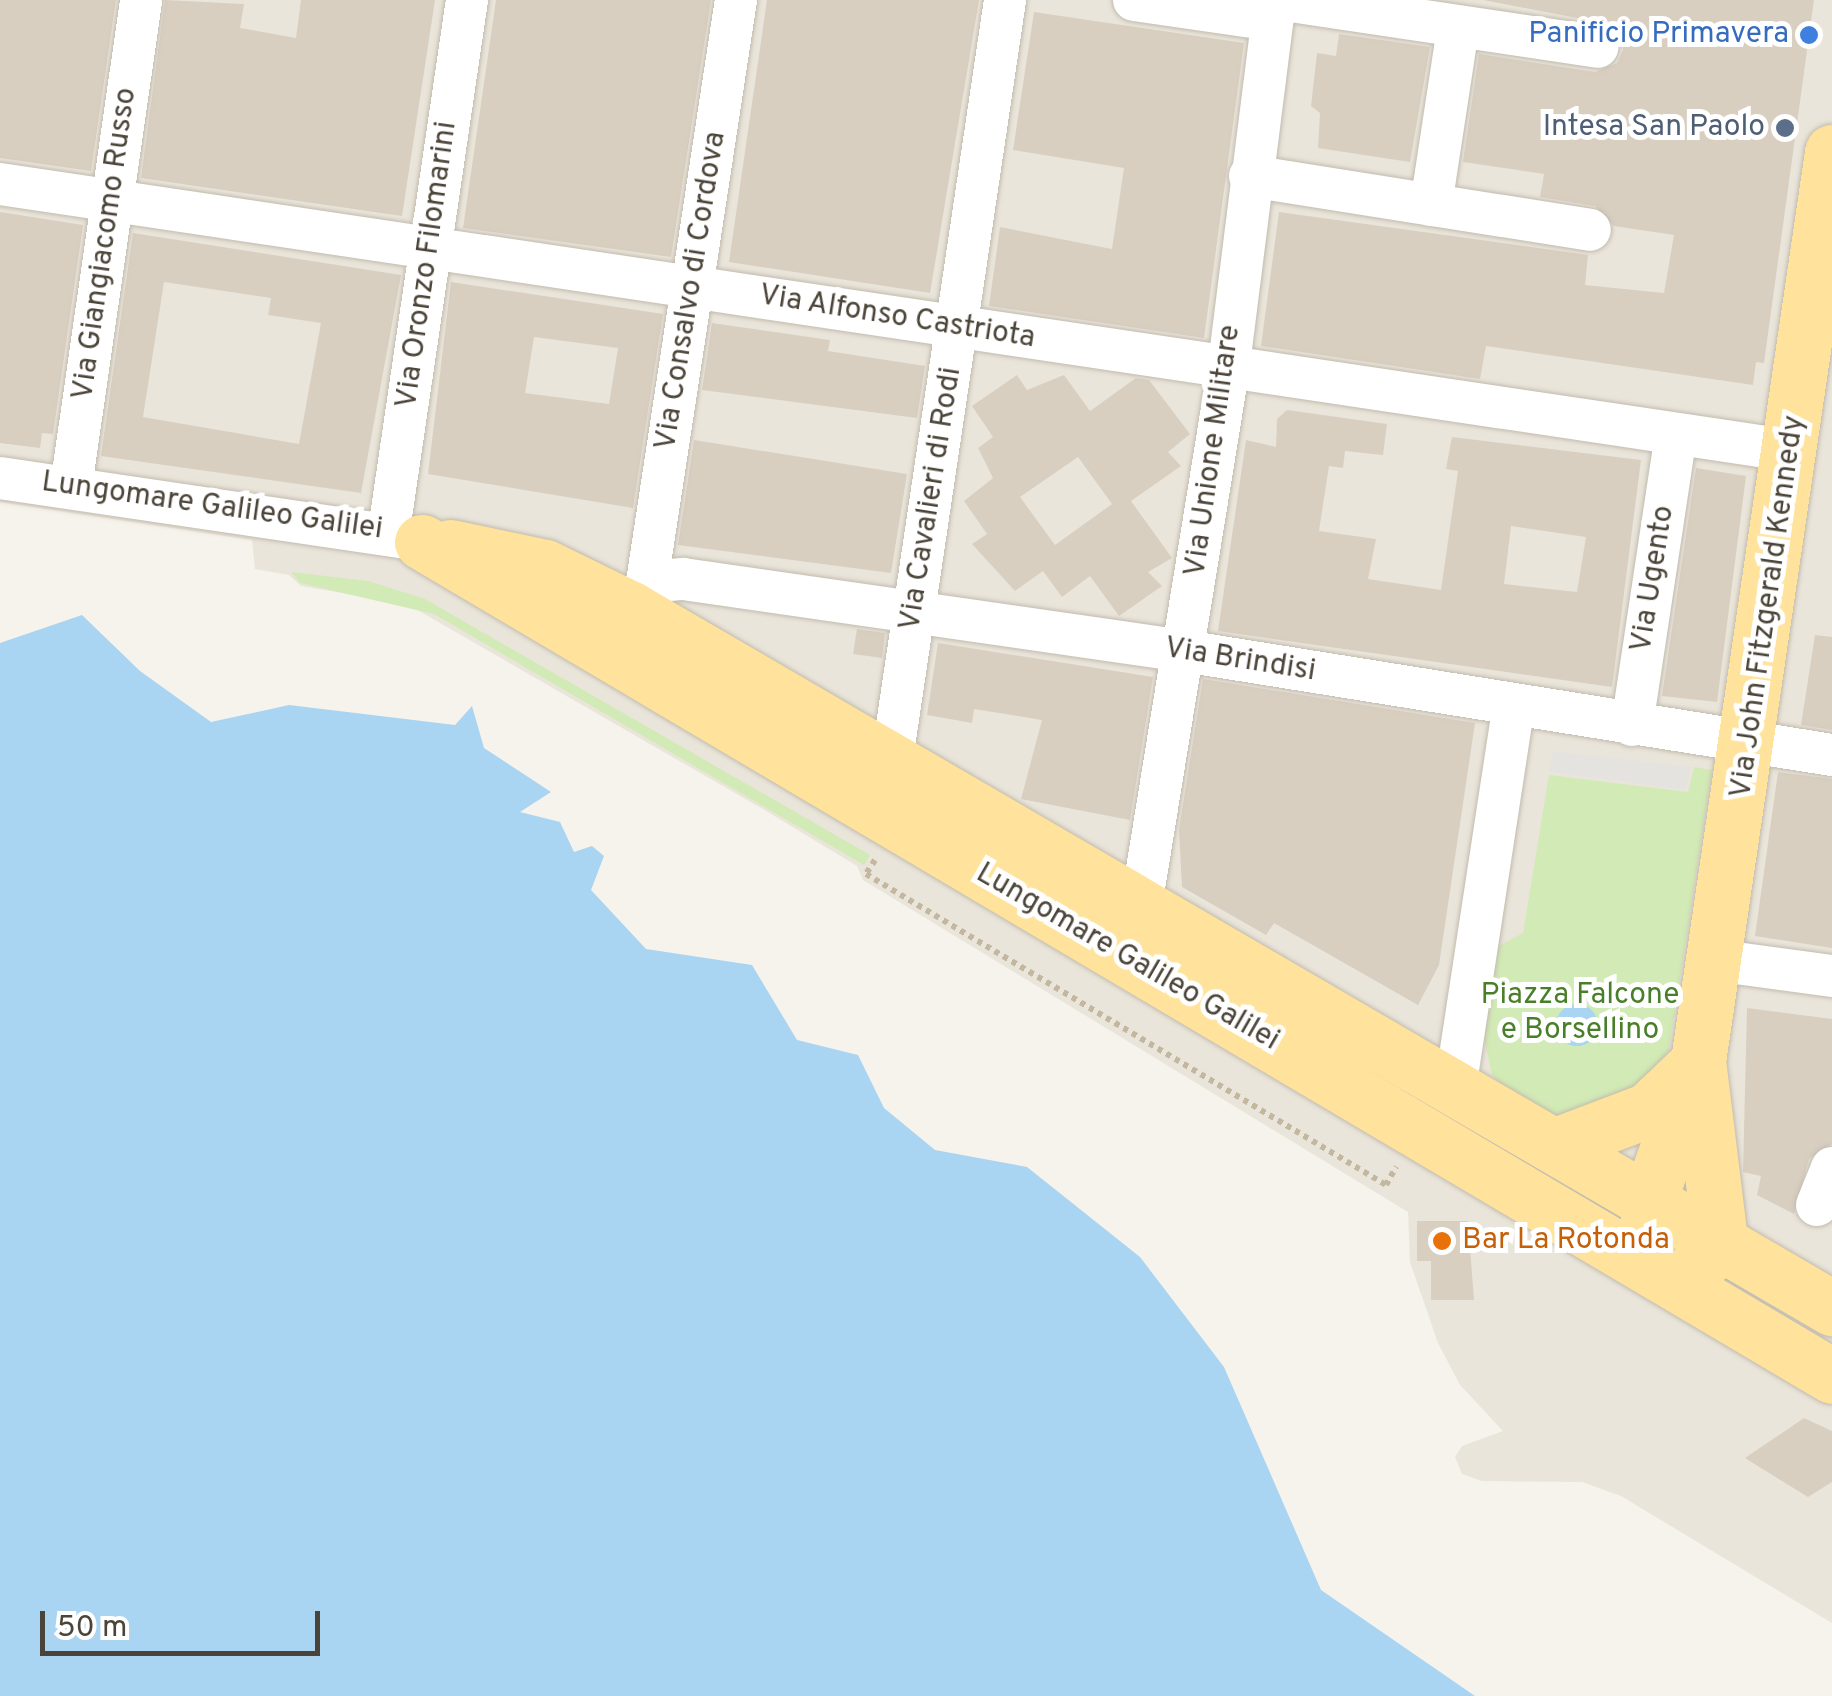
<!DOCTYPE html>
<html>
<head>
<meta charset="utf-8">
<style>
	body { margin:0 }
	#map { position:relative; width:1832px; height:1696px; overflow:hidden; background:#f6f3ec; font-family:Overpass,sans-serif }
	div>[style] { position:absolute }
	.residential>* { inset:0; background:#eae5da }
	.green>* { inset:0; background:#d2eab5 }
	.parking>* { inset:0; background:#e5e3e0 }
	.water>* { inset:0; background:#a9d4f2 }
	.round { border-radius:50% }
	.building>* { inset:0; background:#d8cfc1 }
	.path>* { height:6px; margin-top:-3px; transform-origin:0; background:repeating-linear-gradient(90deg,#c4b79f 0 5px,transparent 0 10px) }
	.roads { filter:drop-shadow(0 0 2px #c2bbae) drop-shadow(0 0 2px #c2bbae) }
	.minor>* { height:42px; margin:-21px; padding:0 21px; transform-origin:21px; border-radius:21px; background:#fff }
	.major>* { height:55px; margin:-27.5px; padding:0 27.5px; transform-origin:27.5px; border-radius:27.5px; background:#ffe39c }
	.dots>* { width:28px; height:28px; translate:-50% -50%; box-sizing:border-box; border:5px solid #fff; border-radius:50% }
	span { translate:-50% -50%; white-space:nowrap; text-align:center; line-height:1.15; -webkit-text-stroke:10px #fff; paint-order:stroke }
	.shop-label { font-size:30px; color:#366cbe }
	.right { translate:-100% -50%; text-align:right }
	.service-label { font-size:30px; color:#4e5e75 }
	.street-label { font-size:30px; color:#4b4439 }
	.park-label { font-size:30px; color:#4a7f2a }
	.food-label { font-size:30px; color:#c56008 }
	.left { translate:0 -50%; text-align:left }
	.scale { position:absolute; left:40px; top:1611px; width:280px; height:45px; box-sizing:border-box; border:5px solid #4b4439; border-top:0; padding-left:12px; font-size:30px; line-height:35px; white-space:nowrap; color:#4b4439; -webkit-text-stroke:8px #fff; paint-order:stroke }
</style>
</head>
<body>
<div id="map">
	<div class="residential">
		<i style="clip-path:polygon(0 0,1832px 0,1832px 1623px,1621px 1496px,1582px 1482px,1482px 1481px,1462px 1474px,1455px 1457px,1462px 1446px,1503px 1431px,1460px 1385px,1438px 1343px,1410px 1262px,1408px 1212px,863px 880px,857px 866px,761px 808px,407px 604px,301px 586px,289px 575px,255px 569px,252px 540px,0 502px)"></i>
	</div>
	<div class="green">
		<i style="clip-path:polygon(291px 572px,368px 581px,425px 599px,870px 855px,864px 865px,434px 614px,300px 583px)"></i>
		<i style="clip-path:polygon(1694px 767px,1712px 770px,1669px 1050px,1655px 1073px,1600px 1113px,1556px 1115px,1517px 1100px,1492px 1075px,1482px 1029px,1495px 948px,1523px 933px,1549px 775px,1688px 792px)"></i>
	</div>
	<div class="parking">
		<i style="clip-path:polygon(1553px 751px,1691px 767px,1686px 790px,1549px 772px)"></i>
	</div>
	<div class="water">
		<i style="clip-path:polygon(82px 615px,140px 671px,211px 722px,289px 705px,455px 725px,472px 706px,484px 748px,551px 792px,520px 812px,560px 822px,574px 852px,592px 846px,604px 856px,591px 890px,646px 949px,752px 965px,797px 1040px,858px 1055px,884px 1108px,935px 1150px,1027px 1167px,1140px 1257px,1224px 1367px,1321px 1590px,1475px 1696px,0 1696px,0 643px)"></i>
		<i class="round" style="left:1556px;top:1004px;width:42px;height:42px"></i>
	</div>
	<div class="building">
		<i style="clip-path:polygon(0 0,116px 0,91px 171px,0 158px)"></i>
		<i style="clip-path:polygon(165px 0,244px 4px,240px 28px,296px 38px,301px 0,435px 0,402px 216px,141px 178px)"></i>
		<i style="clip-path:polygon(496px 0,711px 0,671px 257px,463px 228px)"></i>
		<i style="clip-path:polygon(767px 0,979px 0,930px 293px,729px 262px)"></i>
		<i style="clip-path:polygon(1483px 0,1814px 0,1764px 363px,1756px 362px,1753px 385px,1486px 346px,1480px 379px,1261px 346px,1279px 212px,1588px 255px,1585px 285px,1664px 293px,1674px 235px,1614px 226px,1595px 206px,1540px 197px,1544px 174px,1463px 162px,1479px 54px,1595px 72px,1617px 63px,1623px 50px,1621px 37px,1603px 23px)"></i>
		<i style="clip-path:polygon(1034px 12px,1244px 43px,1204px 338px,989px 306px,1000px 227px,1112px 249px,1124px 168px,1013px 150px)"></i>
		<i style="clip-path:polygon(1339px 34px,1430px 47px,1410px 162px,1318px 148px,1320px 113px,1311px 106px,1317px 53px,1336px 56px)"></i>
		<i style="clip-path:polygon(0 212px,83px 225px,53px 434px,42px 433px,40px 448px,0 443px)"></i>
		<i style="clip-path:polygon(evenodd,133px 233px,401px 275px,361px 493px,101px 456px,133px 233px,164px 282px,271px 298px,268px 315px,321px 323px,299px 444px,143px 417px,164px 282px)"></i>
		<i style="clip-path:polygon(evenodd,451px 282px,663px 314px,633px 508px,428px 474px,451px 282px,534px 337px,618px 348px,609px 404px,525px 393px,534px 337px)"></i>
		<i style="clip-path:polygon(712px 323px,830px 340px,828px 351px,925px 366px,917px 418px,702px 390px)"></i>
		<i style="clip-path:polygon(evenodd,1017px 375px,1027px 390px,1064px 375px,1090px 411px,1136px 378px,1149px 380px,1190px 434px,1168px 452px,1181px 466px,1131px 501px,1172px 558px,1148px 572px,1162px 586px,1119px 616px,1090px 576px,1062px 597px,1043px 571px,1015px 591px,972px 544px,987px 534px,964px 501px,993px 478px,978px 448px,993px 437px,972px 406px,1017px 375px,1078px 457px,1112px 504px,1055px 545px,1020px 497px,1078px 457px)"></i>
		<i style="clip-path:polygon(evenodd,1287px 410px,1387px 424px,1383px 455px,1345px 451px,1343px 468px,1329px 466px,1319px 531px,1376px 539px,1368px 579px,1441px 590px,1458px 471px,1446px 469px,1452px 437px,1641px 460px,1612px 687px,1218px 631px,1246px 440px,1276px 447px,1277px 419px,1287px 410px,1511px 526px,1586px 537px,1577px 592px,1504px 584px,1511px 526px)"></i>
		<i style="clip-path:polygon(694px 440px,907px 474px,891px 573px,678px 545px)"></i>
		<i style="clip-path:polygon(1696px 468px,1746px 476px,1717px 702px,1662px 696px)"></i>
		<i style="clip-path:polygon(857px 629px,885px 633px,882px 658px,853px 654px)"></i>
		<i style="clip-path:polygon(1815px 635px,1832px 637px,1832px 730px,1801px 725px)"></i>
		<i style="clip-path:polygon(938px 643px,1153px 677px,1130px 820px,1021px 799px,1042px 720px,974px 709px,972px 723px,927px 715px)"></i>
		<i style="clip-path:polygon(1203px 679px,1475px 723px,1439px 965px,1418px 1005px,1274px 923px,1266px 935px,1182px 887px,1179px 829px)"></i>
		<i style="clip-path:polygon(1778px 772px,1832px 779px,1832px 948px,1755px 936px)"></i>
		<i style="clip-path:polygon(1747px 1008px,1832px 1019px,1832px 1144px,1809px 1159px,1794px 1214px,1757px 1195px,1761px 1176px,1743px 1172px)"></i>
		<i style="clip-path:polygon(1417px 1221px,1468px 1221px,1474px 1300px,1431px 1300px,1431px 1261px,1417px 1261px)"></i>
		<i style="clip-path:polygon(1804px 1418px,1832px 1431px,1832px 1482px,1808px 1497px,1745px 1458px)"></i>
	</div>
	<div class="path">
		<i style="left:875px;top:860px;width:17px;rotate:123deg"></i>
		<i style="left:866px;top:874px;width:606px;rotate:30.88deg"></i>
		<i style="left:1386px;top:1185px;width:21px;rotate:-61deg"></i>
	</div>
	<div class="roads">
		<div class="minor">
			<i style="left:1134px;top:0;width:140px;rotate:8.2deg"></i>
			<i style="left:1284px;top:0;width:317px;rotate:8.5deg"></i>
			<i style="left:1250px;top:176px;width:344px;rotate:9deg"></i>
			<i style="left:0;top:184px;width:1814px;rotate:8.47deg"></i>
			<i style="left:1431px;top:205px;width:179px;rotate:-81.3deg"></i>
			<i style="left:0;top:478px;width:419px;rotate:8.4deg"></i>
			<i style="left:71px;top:487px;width:492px;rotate:-81.8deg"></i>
			<i style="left:389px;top:530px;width:536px;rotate:-81.63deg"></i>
			<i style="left:647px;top:582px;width:36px;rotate:-5deg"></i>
			<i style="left:683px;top:579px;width:506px;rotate:8.18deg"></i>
			<i style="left:1184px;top:651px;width:656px;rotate:9.12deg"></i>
			<i style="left:635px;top:604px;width:25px;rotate:-61deg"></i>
			<i style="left:647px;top:582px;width:589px;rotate:-81.31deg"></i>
			<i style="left:1632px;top:725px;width:294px;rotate:-81.4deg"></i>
			<i style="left:892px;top:759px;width:767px;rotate:-81.53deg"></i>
			<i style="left:1142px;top:900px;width:535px;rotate:-80.75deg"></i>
			<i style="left:1228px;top:372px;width:375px;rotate:-82.8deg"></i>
			<i style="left:1714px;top:960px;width:119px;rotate:7.7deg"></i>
			<i style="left:1455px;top:1089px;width:385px;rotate:-81.3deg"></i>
			<i style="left:1817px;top:1205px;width:40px;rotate:-68deg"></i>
		</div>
		<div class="major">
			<i style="left:422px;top:542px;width:1638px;rotate:30.6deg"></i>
			<i style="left:450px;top:547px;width:97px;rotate:11.9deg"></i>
			<i style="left:545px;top:567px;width:96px;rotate:26deg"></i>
			<i style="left:631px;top:609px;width:1390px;rotate:30.2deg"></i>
			<i style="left:1556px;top:1145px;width:98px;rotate:-20.8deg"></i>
			<i style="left:1648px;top:1110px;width:58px;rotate:-43.6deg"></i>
			<i style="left:1648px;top:1239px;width:36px;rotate:-90deg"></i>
			<i style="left:1648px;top:1203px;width:151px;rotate:-70.6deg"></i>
			<i style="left:1698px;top:1263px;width:27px;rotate:-33deg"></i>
			<i style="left:1721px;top:1248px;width:188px;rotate:-97deg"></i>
			<i style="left:1698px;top:1061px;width:919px;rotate:-81.61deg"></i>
		</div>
	</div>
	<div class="dots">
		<i style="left:1809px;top:35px;background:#3f7fe0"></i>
		<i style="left:1785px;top:128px;background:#5c6f8a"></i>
		<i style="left:1442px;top:1241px;background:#e8710a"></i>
	</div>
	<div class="shop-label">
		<span class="right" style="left:1789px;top:35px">Panificio Primavera</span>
	</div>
	<div class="service-label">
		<span class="right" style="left:1765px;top:128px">Intesa San Paolo</span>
	</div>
	<div class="street-label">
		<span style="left:106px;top:244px;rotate:-82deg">Via Giangiacomo Russo</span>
		<span style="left:428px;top:265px;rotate:-82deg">Via Oronzo Filomarini</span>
		<span style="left:692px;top:291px;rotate:-81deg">Via Consalvo di Cordova</span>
		<span style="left:897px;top:318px;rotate:9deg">Via Alfonso Castriota</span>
		<span style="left:1214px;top:451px;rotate:-82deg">Via Unione Militare</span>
		<span style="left:932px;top:499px;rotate:-81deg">Via Cavalieri di Rodi</span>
		<span style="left:212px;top:507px;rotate:8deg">Lungomare Galileo Galilei</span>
		<span style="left:1654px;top:579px;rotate:-81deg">Via Ugento</span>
		<span style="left:1769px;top:607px;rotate:-82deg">Via John Fitzgerald Kennedy</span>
		<span style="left:1240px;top:661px;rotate:9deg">Via Brindisi</span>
		<span style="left:1127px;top:958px;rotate:30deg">Lungomare Galileo Galilei</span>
	</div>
	<div class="park-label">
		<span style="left:1580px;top:1013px">Piazza Falcone<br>e Borsellino</span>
	</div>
	<div class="food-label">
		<span class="left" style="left:1462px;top:1241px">Bar La Rotonda</span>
	</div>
	<div class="scale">50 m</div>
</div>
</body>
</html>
